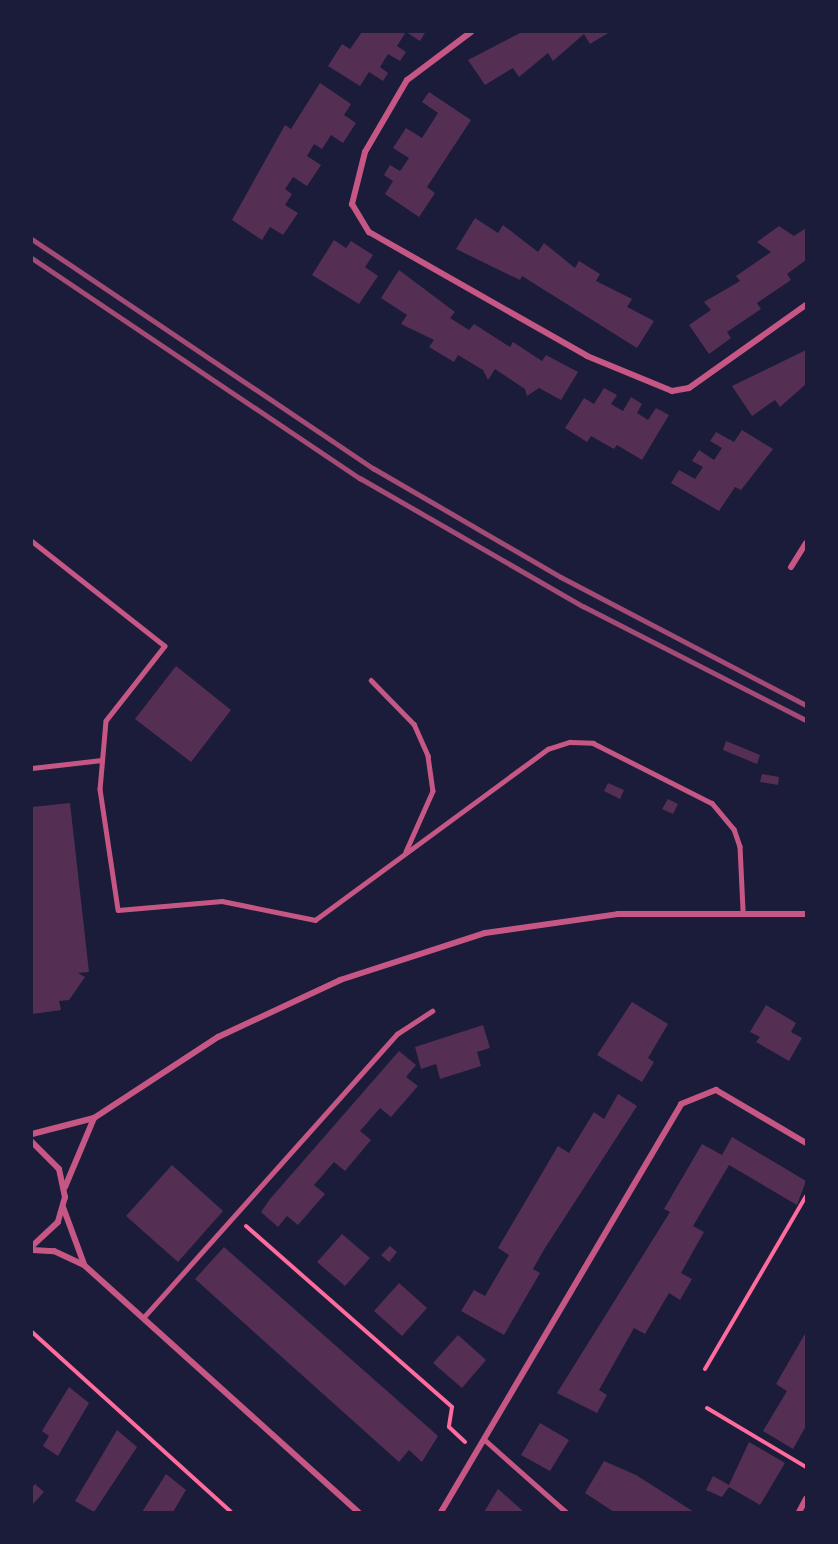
<!DOCTYPE html>
<html>
<head>
<meta charset="utf-8">
<style>
	body { margin:0 }
	#map { position:relative; width:838px; height:1544px; overflow:hidden; background:#1b1b3a; font-family:"Open Sans",sans-serif }
	div>[style] { position:absolute }
	.building>* { inset:0; background:#542f53 }
	.path>* { height:4px; margin:-2px; padding:0 2px; transform-origin:2px; border-radius:2px; background:#ff6b9d }
	.service>* { height:4.5px; margin:-2.25px; padding:0 2.25px; transform-origin:2.25px; border-radius:2.25px; background:#c65784 }
	.minor>* { height:6px; margin:-3px; padding:0 3px; transform-origin:3px; border-radius:3px; background:#c65784 }
	.rail>* { height:4.5px; margin:-2.25px; padding:0 2.25px; transform-origin:2.25px; border-radius:2.25px; background:#a44b75 }
	span { translate:-50% -50%; white-space:nowrap; text-align:center; line-height:1.15; -webkit-text-stroke:6px #1b1b3a; paint-order:stroke }
	.frame { position:absolute; inset:0; border:33px solid #1b1b3a; pointer-events:none }
</style>
</head>
<body>
<div id="map">
	<div class="building">
		<i style="clip-path:polygon(362px 32px,423px 32px,425px 33px,420px 41px,406px 32px,397px 46px,406px 52px,400px 61px,388px 54px,380px 67px,388px 73px,383px 81px,369px 72px,360px 86px,328px 66px,342px 44px,350px 49px)"></i>
		<i style="clip-path:polygon(522px 32px,610px 32px,590px 44px,584px 34px,553px 61px,548px 53px,519px 77px,513px 68px,485px 85px,468px 60px)"></i>
		<i style="clip-path:polygon(320px 83px,351px 104px,344px 115px,356px 123px,343px 143px,331px 135px,322px 149px,314px 144px,307px 156px,321px 165px,307px 186px,293px 177px,285px 189px,292px 194px,285px 205px,298px 213px,283px 235px,270px 227px,262px 240px,232px 220px,285px 125px,291px 129px)"></i>
		<i style="clip-path:polygon(429px 92px,471px 120px,427px 187px,435px 193px,419px 217px,385px 194px,393px 181px,384px 175px,390px 165px,400px 171px,409px 158px,393px 148px,406px 128px,422px 138px,438px 113px,422px 102px)"></i>
		<i style="clip-path:polygon(475px 218px,498px 233px,503px 225px,538px 252px,544px 243px,575px 268px,579px 261px,600px 274px,596px 281px,632px 299px,627px 307px,654px 321px,637px 348px,522px 276px,520px 280px,456px 249px)"></i>
		<i style="clip-path:polygon(779px 226px,794px 236px,806px 228px,806px 260px,787px 274px,791px 280px,757px 303px,761px 309px,727px 332px,731px 338px,709px 354px,689px 325px,711px 310px,704px 302px,740px 281px,736px 276px,771px 252px,757px 242px)"></i>
		<i style="clip-path:polygon(334px 240px,346px 248px,351px 241px,373px 255px,365px 267px,378px 276px,359px 304px,312px 275px)"></i>
		<i style="clip-path:polygon(399px 270px,455px 312px,450px 318px,469px 330px,474px 324px,510px 347px,513px 342px,542px 361px,546px 355px,578px 372px,561px 400px,539px 388px,527px 396px,525px 389px,495px 369px,488px 380px,483px 370px,458px 355px,454px 362px,429px 347px,434px 340px,401px 324px,407px 315px,381px 298px)"></i>
		<i style="clip-path:polygon(806px 350px,806px 384px,780px 407px,775px 400px,752px 416px,732px 386px)"></i>
		<i style="clip-path:polygon(604px 388px,617px 395px,611px 404px,623px 411px,631px 397px,642px 404px,637px 413px,648px 420px,656px 408px,669px 415px,642px 460px,617px 445px,614px 449px,591px 436px,587px 442px,565px 428px,584px 398px,594px 404px)"></i>
		<i style="clip-path:polygon(742px 430px,773px 449px,741px 490px,735px 487px,719px 511px,671px 483px,679px 470px,695px 479px,703px 467px,692px 461px,699px 450px,714px 460px,722px 448px,710px 441px,716px 432px,734px 442px)"></i>
		<i style="clip-path:polygon(176px 666px,231px 710px,191px 762px,135px 719px)"></i>
		<i style="clip-path:polygon(726px 741px,760px 755px,757px 764px,723px 750px)"></i>
		<i style="clip-path:polygon(762px 774px,779px 777px,778px 785px,760px 782px)"></i>
		<i style="clip-path:polygon(608px 783px,624px 790px,620px 799px,604px 791px)"></i>
		<i style="clip-path:polygon(668px 799px,678px 804px,673px 814px,662px 809px)"></i>
		<i style="clip-path:polygon(70px 803px,89px 972px,78px 973px,85px 977px,69px 1000px,59px 1001px,61px 1010px,32px 1014px,32px 807px)"></i>
		<i style="clip-path:polygon(632px 1002px,668px 1024px,648px 1058px,654px 1062px,642px 1082px,597px 1055px)"></i>
		<i style="clip-path:polygon(766px 1005px,796px 1023px,791px 1032px,802px 1038px,789px 1061px,756px 1042px,760px 1037px,750px 1032px)"></i>
		<i style="clip-path:polygon(483px 1025px,490px 1048px,477px 1052px,481px 1066px,440px 1079px,436px 1064px,421px 1069px,415px 1047px)"></i>
		<i style="clip-path:polygon(399px 1051px,416px 1065px,406px 1077px,418px 1086px,391px 1117px,380px 1108px,360px 1131px,371px 1140px,345px 1171px,334px 1162px,314px 1185px,325px 1194px,298px 1225px,287px 1216px,278px 1227px,261px 1212px,270px 1199px)"></i>
		<i style="clip-path:polygon(618px 1094px,637px 1106px,545px 1248px,533px 1269px,540px 1273px,504px 1335px,461px 1311px,474px 1290px,485px 1296px,509px 1255px,498px 1248px,558px 1146px,569px 1153px,594px 1112px,604px 1119px)"></i>
		<i style="clip-path:polygon(732px 1137px,806px 1181px,797px 1205px,729px 1165px,693px 1226px,704px 1232px,681px 1273px,692px 1279px,680px 1300px,669px 1293px,645px 1334px,634px 1328px,599px 1390px,607px 1395px,597px 1413px,557px 1393px,670px 1212px,664px 1209px,702px 1144px,722px 1155px)"></i>
		<i style="clip-path:polygon(172px 1165px,223px 1211px,178px 1262px,126px 1216px)"></i>
		<i style="clip-path:polygon(342px 1234px,370px 1258px,345px 1286px,317px 1262px)"></i>
		<i style="clip-path:polygon(390px 1246px,397px 1252px,389px 1262px,381px 1255px)"></i>
		<i style="clip-path:polygon(224px 1247px,438px 1436px,422px 1462px,409px 1450px,399px 1462px,195px 1279px)"></i>
		<i style="clip-path:polygon(399px 1283px,427px 1308px,402px 1336px,374px 1311px)"></i>
		<i style="clip-path:polygon(806px 1332px,806px 1426px,793px 1449px,763px 1431px,787px 1391px,776px 1384px)"></i>
		<i style="clip-path:polygon(458px 1335px,486px 1360px,462px 1388px,433px 1363px)"></i>
		<i style="clip-path:polygon(69px 1387px,89px 1403px,58px 1456px,43px 1446px,49px 1436px,42px 1431px)"></i>
		<i style="clip-path:polygon(540px 1423px,569px 1440px,550px 1471px,521px 1455px)"></i>
		<i style="clip-path:polygon(117px 1430px,137px 1447px,94px 1512px,75px 1501px)"></i>
		<i style="clip-path:polygon(749px 1442px,785px 1463px,760px 1505px,729px 1487px,722px 1497px,706px 1490px,713px 1476px,729px 1485px)"></i>
		<i style="clip-path:polygon(604px 1461px,636px 1475px,694px 1512px,614px 1512px,585px 1493px)"></i>
		<i style="clip-path:polygon(166px 1474px,186px 1490px,173px 1512px,142px 1512px)"></i>
		<i style="clip-path:polygon(35px 1484px,44px 1492px,32px 1505px,32px 1488px)"></i>
		<i style="clip-path:polygon(498px 1489px,524px 1512px,484px 1512px)"></i>
	</div>
	<div class="path">
		<i style="left:246px;top:1226px;width:274px;rotate:41.3deg"></i>
		<i style="left:452px;top:1407px;width:20px;rotate:99deg"></i>
		<i style="left:449px;top:1427px;width:22px;rotate:43deg"></i>
		<i style="left:32px;top:1332px;width:268px;rotate:42.1deg"></i>
		<i style="left:705px;top:1369px;width:200px;rotate:-59.7deg"></i>
		<i style="left:707px;top:1408px;width:115px;rotate:30.8deg"></i>
	</div>
	<div class="service">
		<i style="left:32px;top:541px;width:169px;rotate:38.3deg"></i>
		<i style="left:165px;top:646px;width:95px;rotate:128.2deg"></i>
		<i style="left:106px;top:721px;width:68px;rotate:95deg"></i>
		<i style="left:100px;top:789px;width:122px;rotate:81.5deg"></i>
		<i style="left:118px;top:910px;width:104px;rotate:-4.9deg"></i>
		<i style="left:222px;top:901px;width:95px;rotate:11.5deg"></i>
		<i style="left:315px;top:920px;width:289px;rotate:-36.3deg"></i>
		<i style="left:548px;top:749px;width:23px;rotate:-18deg"></i>
		<i style="left:570px;top:742px;width:23px;rotate:2deg"></i>
		<i style="left:593px;top:743px;width:133px;rotate:26.8deg"></i>
		<i style="left:712px;top:803px;width:34px;rotate:50deg"></i>
		<i style="left:734px;top:829px;width:18px;rotate:71deg"></i>
		<i style="left:740px;top:846px;width:64px;rotate:87.3deg"></i>
		<i style="left:371px;top:680px;width:62px;rotate:45.7deg"></i>
		<i style="left:414px;top:724px;width:35px;rotate:66deg"></i>
		<i style="left:428px;top:756px;width:35px;rotate:82deg"></i>
		<i style="left:433px;top:791px;width:67px;rotate:113.9deg"></i>
		<i style="left:32px;top:768px;width:70px;rotate:-6.5deg"></i>
		<i style="left:143px;top:1318px;width:381px;rotate:-48.2deg"></i>
		<i style="left:397px;top:1034px;width:42px;rotate:-33.3deg"></i>
		<i style="left:485px;top:1440px;width:108px;rotate:41.6deg"></i>
	</div>
	<div class="minor">
		<i style="left:471px;top:32px;width:80px;rotate:143.1deg"></i>
		<i style="left:407px;top:80px;width:83px;rotate:120.3deg"></i>
		<i style="left:365px;top:152px;width:54px;rotate:104deg"></i>
		<i style="left:352px;top:204px;width:33px;rotate:59deg"></i>
		<i style="left:369px;top:232px;width:251px;rotate:29.6deg"></i>
		<i style="left:587px;top:356px;width:92px;rotate:22.4deg"></i>
		<i style="left:672px;top:391px;width:17px;rotate:-10deg"></i>
		<i style="left:689px;top:388px;width:143px;rotate:-35.4deg"></i>
		<i style="left:791px;top:567px;width:28px;rotate:-58deg"></i>
		<i style="left:32px;top:1134px;width:64px;rotate:-14.5deg"></i>
		<i style="left:94px;top:1118px;width:148px;rotate:-33.2deg"></i>
		<i style="left:218px;top:1037px;width:135px;rotate:-25deg"></i>
		<i style="left:340px;top:980px;width:152px;rotate:-18deg"></i>
		<i style="left:485px;top:933px;width:134px;rotate:-8.1deg"></i>
		<i style="left:618px;top:914px;width:188px"></i>
		<i style="left:32px;top:1142px;width:38px;rotate:45deg"></i>
		<i style="left:59px;top:1169px;width:29px;rotate:78deg"></i>
		<i style="left:65px;top:1197px;width:26px;rotate:106deg"></i>
		<i style="left:58px;top:1222px;width:35px;rotate:137deg"></i>
		<i style="left:65px;top:1187px;width:75px;rotate:-67.2deg"></i>
		<i style="left:63px;top:1207px;width:61px;rotate:69.8deg"></i>
		<i style="left:32px;top:1250px;width:22px;rotate:3deg"></i>
		<i style="left:54px;top:1251px;width:33px;rotate:25deg"></i>
		<i style="left:84px;top:1265px;width:369px;rotate:42deg"></i>
		<i style="left:441px;top:1512px;width:473px;rotate:-59.5deg"></i>
		<i style="left:681px;top:1104px;width:38px;rotate:-22deg"></i>
		<i style="left:716px;top:1090px;width:104px;rotate:30.5deg"></i>
		<i style="left:799px;top:1512px;width:15px;rotate:-62deg"></i>
	</div>
	<div class="rail">
		<i style="left:32px;top:239px;width:411px;rotate:33.9deg"></i>
		<i style="left:373px;top:468px;width:217px;rotate:30.1deg"></i>
		<i style="left:561px;top:577px;width:276px;rotate:27.6deg"></i>
		<i style="left:32px;top:258px;width:395px;rotate:33.9deg"></i>
		<i style="left:360px;top:478px;width:257px;rotate:29.9deg"></i>
		<i style="left:583px;top:606px;width:250px;rotate:27.1deg"></i>
	</div>
	<div class="frame"></div>
</div>
</body>
</html>
